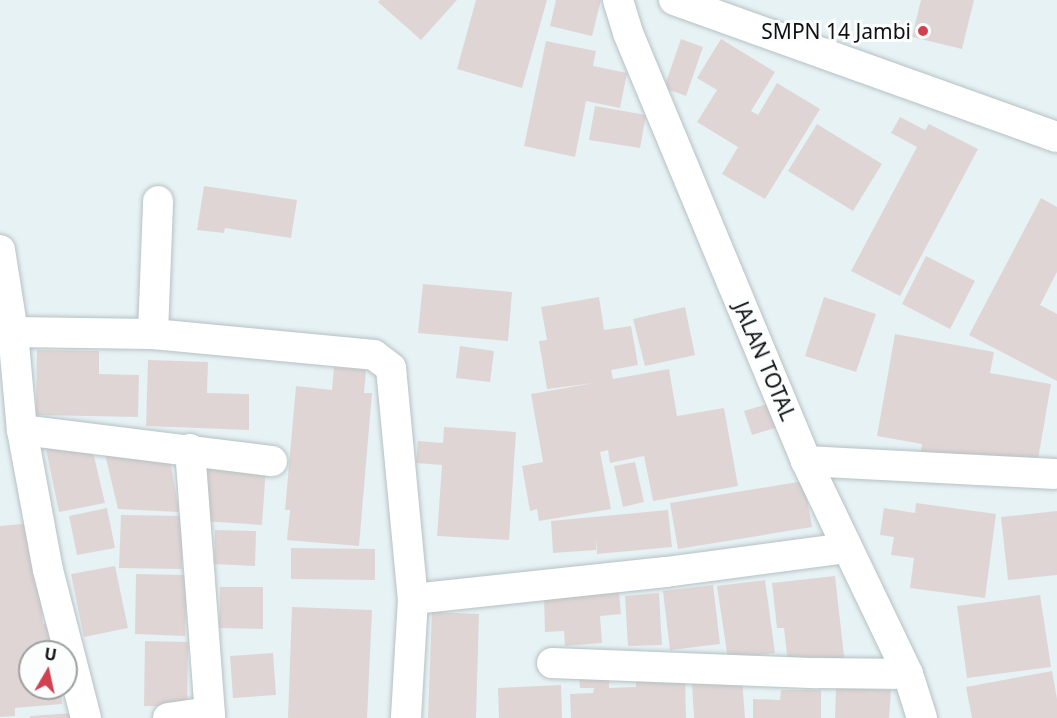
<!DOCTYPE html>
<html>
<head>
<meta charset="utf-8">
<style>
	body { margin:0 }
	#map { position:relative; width:1057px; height:718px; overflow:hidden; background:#e7f2f5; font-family:"Noto Sans",sans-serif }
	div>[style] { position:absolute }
	.building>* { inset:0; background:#e0d5d5 }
	.roads { filter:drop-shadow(0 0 2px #b6c1c3) drop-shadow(0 0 2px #b6c1c3) }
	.street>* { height:30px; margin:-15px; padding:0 15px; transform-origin:15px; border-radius:15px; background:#fff }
	.dots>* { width:16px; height:16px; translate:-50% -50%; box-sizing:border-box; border:3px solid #fcfefe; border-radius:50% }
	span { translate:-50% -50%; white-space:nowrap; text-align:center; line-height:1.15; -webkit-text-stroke:6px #fcfefe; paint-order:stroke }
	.poi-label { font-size:21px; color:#0e1213 }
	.right { translate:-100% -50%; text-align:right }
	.street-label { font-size:21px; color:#0e1213 }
	.north { position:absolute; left:18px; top:640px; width:60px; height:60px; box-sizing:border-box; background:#fcfefe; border:2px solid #9da0a0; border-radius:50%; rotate:9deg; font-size:16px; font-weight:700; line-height:24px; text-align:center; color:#0e1213 }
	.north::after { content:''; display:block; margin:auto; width:21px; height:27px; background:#d14150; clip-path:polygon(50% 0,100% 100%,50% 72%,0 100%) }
</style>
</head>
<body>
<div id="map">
	<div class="building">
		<i style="clip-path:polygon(380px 0,457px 0,421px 40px,378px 2px)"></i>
		<i style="clip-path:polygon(476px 0,547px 0,522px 88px,457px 69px)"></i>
		<i style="clip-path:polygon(556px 0,601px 0,592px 36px,550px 26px)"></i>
		<i style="clip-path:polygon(921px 0,974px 0,962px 49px,912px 37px)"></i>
		<i style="clip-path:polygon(681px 39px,703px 47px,686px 96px,664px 88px)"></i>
		<i style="clip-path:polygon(721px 39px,775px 72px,751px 111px,758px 115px,777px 83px,820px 109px,765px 199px,722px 174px,738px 147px,697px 122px,717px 90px,697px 78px)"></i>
		<i style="clip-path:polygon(546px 41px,596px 51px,593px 66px,627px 73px,620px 108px,586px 101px,575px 157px,524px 146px)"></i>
		<i style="clip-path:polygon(595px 106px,646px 115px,640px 148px,589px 140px)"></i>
		<i style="clip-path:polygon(900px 117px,925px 130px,929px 124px,978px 149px,900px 296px,851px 271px,917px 147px,891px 133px)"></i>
		<i style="clip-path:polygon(817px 124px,882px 164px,853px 211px,788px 171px)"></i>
		<i style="clip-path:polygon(204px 186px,297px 200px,291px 238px,225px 228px,224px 233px,197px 230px)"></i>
		<i style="clip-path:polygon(1041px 198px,1057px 207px,1057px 272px,1040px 305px,1057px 314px,1057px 381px,969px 335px)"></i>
		<i style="clip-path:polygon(926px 256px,975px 281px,950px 329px,902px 304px)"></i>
		<i style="clip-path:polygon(423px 284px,512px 292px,508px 341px,418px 333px)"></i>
		<i style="clip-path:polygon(599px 297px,604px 330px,631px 326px,638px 365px,611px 370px,613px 379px,669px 369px,677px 416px,724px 408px,738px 486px,653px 501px,644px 456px,610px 463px,608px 450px,600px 452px,611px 509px,539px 521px,537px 509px,530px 511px,522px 466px,543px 462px,531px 394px,594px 383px,547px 389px,539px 341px,547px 340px,541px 307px)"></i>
		<i style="clip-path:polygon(824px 297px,876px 314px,856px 372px,805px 356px)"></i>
		<i style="clip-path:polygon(685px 307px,695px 355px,645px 366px,633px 319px)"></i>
		<i style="clip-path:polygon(895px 334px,994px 352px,990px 373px,1051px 384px,1037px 465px,976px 454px,974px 465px,920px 456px,922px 444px,877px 436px)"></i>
		<i style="clip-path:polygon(460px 346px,494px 351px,490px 382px,456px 378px)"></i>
		<i style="clip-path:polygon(37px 350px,99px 351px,99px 374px,139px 375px,138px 417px,36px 415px)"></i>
		<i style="clip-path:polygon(148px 360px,208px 362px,207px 393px,249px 394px,249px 430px,146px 426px)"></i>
		<i style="clip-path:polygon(334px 367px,366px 370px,364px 393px,372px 393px,359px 546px,287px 540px,290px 510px,285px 510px,296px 386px,332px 390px)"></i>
		<i style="clip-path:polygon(771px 403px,778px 427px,752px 435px,744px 411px)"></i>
		<i style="clip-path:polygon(444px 427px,516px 432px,509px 540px,437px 536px,442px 465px,416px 463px,418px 441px,443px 443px)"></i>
		<i style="clip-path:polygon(45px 444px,93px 452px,105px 503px,59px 512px)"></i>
		<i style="clip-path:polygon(105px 454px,170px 459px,179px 512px,118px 509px)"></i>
		<i style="clip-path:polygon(635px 462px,644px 502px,623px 507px,614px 466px)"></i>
		<i style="clip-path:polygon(205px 463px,266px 466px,262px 525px,201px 521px)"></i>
		<i style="clip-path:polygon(804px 481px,812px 527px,678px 549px,670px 503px)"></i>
		<i style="clip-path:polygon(916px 503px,996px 514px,985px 598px,910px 588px,914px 558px,891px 555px,894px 537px,880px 535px,884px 508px,915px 513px)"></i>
		<i style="clip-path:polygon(107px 508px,115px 548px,77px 555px,69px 516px)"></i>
		<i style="clip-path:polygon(668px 510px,672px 547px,597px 554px,596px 540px,596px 550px,553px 553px,551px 521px)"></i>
		<i style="clip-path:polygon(1057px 511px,1057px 575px,1008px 580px,1001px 517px)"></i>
		<i style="clip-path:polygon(121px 515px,183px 516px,182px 569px,119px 568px)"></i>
		<i style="clip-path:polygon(34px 523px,43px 624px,55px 623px,58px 652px,30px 652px,30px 688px,61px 688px,62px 704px,15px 708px,15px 716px,0 717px,0 526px)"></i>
		<i style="clip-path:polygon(215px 530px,256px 531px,255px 566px,214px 564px)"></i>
		<i style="clip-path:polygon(291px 548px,375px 549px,375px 580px,291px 579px)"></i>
		<i style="clip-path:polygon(115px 566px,128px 628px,84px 637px,71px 574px)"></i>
		<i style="clip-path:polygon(136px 574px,187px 575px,185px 636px,135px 634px)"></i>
		<i style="clip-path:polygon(835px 576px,845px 665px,789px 672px,784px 628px,777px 628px,772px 583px)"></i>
		<i style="clip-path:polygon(765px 580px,775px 653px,728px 659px,717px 586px)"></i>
		<i style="clip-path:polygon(713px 585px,720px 644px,670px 650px,663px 591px)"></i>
		<i style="clip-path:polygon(220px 587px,263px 587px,263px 629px,219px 628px)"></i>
		<i style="clip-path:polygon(619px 591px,621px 614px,600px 616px,602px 643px,565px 646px,564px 631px,545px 632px,544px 596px)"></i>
		<i style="clip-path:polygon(659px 593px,662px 645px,628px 646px,625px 596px)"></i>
		<i style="clip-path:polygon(1040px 595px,1051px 667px,967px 678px,957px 606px)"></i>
		<i style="clip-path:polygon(292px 607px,372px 610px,367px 718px,288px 718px)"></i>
		<i style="clip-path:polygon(432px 612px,479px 614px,476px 718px,428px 718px)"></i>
		<i style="clip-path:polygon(145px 641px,188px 642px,187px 707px,144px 706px)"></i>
		<i style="clip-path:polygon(273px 653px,276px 695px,233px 698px,230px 656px)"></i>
		<i style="clip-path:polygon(1052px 671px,1057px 699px,1057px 718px,972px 718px,966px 687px)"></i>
		<i style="clip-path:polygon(685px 673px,686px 718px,571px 718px,570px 694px,593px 693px,594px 688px,580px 688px,579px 675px,609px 676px,609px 688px,636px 687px,636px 675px)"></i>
		<i style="clip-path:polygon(742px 680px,745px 718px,694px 718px,692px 683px)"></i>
		<i style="clip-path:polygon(561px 685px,562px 718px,499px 718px,498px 688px)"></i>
		<i style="clip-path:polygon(836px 687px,891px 690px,889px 718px,835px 718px)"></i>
		<i style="clip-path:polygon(781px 690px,821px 690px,821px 718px,753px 718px,753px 699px,780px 700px)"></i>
		<i style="clip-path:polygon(73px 713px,74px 718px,30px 718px,30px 716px)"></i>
	</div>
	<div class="roads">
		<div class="street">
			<i style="left:618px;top:0;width:34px;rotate:73deg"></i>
			<i style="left:628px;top:33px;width:464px;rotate:67.4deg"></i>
			<i style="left:806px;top:461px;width:236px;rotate:64.4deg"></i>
			<i style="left:908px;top:674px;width:46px;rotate:72.3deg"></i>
			<i style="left:674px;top:0;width:407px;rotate:19.7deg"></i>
			<i style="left:0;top:250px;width:83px;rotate:81deg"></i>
			<i style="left:13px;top:332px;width:98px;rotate:84.8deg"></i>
			<i style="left:22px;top:430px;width:142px;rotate:79.5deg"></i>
			<i style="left:48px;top:570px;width:153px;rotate:75.6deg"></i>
			<i style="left:13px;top:332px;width:140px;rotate:0.8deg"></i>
			<i style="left:153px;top:334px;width:222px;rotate:5.4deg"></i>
			<i style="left:374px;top:355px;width:21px;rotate:37deg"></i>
			<i style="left:391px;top:368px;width:232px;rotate:84.6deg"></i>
			<i style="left:413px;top:599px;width:119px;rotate:93.4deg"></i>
			<i style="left:153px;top:334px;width:133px;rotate:-87.8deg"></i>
			<i style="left:22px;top:430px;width:252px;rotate:7.1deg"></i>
			<i style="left:190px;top:449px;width:270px;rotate:85.7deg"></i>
			<i style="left:806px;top:461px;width:249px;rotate:3deg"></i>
			<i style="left:413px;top:599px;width:254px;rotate:-6.1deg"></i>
			<i style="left:666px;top:572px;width:183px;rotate:-7.6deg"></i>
			<i style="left:552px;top:663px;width:265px;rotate:2.2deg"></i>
			<i style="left:817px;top:673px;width:91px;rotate:0.6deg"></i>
			<i style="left:168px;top:718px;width:42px;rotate:-8.1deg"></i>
		</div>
	</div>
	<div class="dots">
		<i style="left:923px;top:31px;background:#d14150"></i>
	</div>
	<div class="poi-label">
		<span class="right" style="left:911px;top:31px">SMPN 14 Jambi</span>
	</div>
	<div class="street-label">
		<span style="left:765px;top:361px;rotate:67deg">JALAN TOTAL</span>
	</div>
	<div class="north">U</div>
</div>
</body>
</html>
